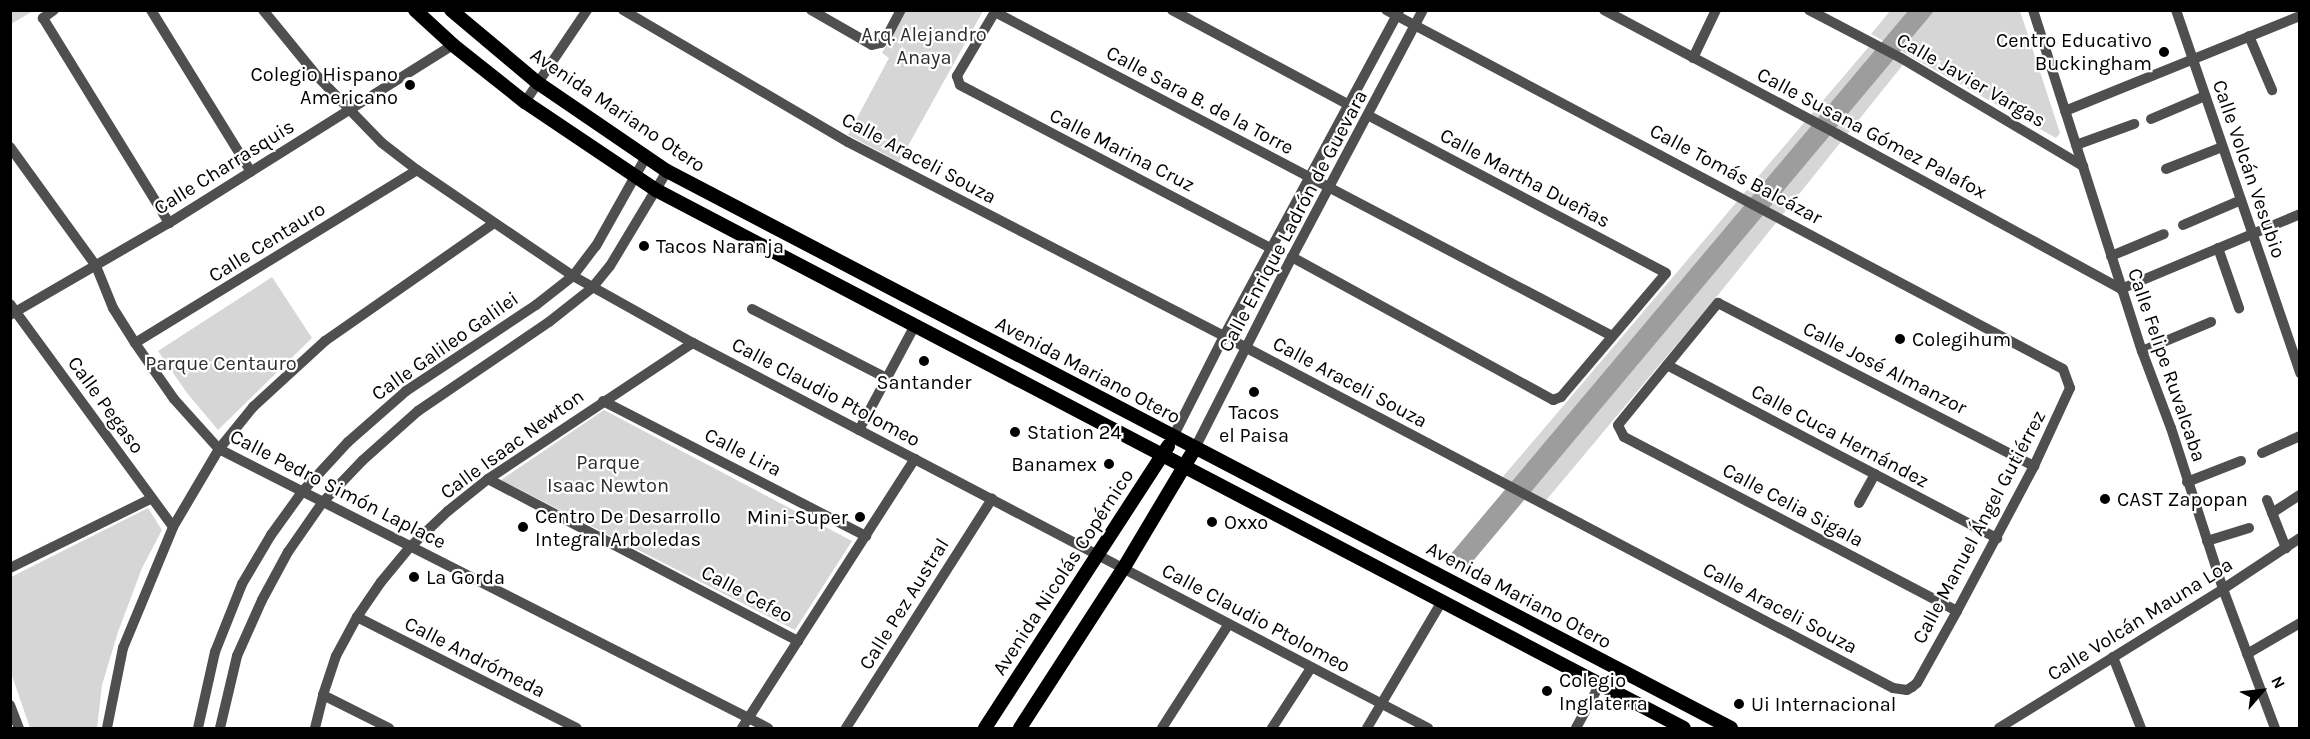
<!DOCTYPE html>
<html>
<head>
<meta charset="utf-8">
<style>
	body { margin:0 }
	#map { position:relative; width:2310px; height:739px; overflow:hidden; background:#fff; font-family:Karla,sans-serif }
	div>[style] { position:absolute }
	.green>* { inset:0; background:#d6d6d6 }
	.water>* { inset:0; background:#9d9d9d }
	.minor>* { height:10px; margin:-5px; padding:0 5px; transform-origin:5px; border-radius:5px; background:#4f4f4f }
	.major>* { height:14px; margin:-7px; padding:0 7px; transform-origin:7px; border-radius:7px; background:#000 }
	.dots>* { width:16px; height:16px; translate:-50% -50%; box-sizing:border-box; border:3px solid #fff; border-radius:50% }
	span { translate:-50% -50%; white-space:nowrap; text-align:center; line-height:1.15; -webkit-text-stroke:4.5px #fff; paint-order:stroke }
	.park-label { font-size:20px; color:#2d2d2d }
	.poi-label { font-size:20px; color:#000 }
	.right { translate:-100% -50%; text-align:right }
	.left { translate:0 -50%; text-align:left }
	.street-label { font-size:20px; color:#000 }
	.frame { position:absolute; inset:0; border:12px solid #000; pointer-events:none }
	.north { position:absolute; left:2232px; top:661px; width:60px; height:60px; -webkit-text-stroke:4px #fff; paint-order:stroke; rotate:62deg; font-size:16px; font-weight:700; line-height:24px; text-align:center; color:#000 }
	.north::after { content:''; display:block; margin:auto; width:21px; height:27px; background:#000; clip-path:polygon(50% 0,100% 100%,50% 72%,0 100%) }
</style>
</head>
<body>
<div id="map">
	<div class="green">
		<i style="clip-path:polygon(11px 10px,33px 10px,33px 11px,11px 24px)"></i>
		<i style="clip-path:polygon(906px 11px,983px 11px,899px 162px,848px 135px,889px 58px,882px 53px)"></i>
		<i style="clip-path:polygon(1890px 11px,2020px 11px,2060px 133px,2056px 138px,1871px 34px)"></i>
		<i style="clip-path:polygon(1872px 43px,1906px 61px,1718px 295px,1543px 504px,1501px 479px)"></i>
		<i style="clip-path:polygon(272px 277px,312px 338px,218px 430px,187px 393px,158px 351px)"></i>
		<i style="clip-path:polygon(604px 410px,852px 541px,795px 630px,501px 480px)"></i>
		<i style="clip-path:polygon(148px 508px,162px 530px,142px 568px,118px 632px,102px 685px,97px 728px,30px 728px,11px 673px,11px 577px)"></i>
	</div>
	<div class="water">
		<i style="clip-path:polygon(1908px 11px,1934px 11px,1468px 567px,1450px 555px)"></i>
	</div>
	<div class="minor">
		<i style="left:54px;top:10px;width:14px;rotate:144deg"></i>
		<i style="left:43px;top:18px;width:241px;rotate:58.4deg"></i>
		<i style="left:151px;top:10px;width:190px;rotate:58.3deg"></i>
		<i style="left:263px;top:10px;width:85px;rotate:50.7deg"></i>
		<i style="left:317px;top:76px;width:93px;rotate:45.9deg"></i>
		<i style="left:382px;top:143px;width:44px;rotate:37.6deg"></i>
		<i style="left:417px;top:170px;width:189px;rotate:34.2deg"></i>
		<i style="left:573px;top:276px;width:137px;rotate:29.2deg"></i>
		<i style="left:693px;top:343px;width:830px;rotate:27.65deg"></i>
		<i style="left:623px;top:10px;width:261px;rotate:30.4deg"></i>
		<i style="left:848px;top:142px;width:423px;rotate:27.3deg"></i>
		<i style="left:1224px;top:336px;width:756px;rotate:27.75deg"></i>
		<i style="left:1893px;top:688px;width:14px;rotate:8deg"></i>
		<i style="left:1907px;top:690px;width:6px;rotate:-31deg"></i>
		<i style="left:1912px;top:687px;width:6px;rotate:-39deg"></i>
		<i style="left:1917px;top:683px;width:82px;rotate:-60.9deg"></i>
		<i style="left:1957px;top:611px;width:164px;rotate:-62deg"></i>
		<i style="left:2034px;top:466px;width:86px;rotate:-65.2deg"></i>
		<i style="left:2070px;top:388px;width:20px;rotate:-110deg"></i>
		<i style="left:2063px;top:369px;width:766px;rotate:-152.06deg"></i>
		<i style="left:811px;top:10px;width:70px;rotate:29.8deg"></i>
		<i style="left:872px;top:45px;width:9px;rotate:-13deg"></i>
		<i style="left:881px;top:43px;width:7px;rotate:-45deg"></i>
		<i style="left:886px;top:38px;width:32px;rotate:-62deg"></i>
		<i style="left:996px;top:10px;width:77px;rotate:120.6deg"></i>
		<i style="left:957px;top:76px;width:9px;rotate:72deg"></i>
		<i style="left:960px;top:85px;width:351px;rotate:27.7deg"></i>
		<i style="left:1172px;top:10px;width:201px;rotate:28.2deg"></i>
		<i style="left:1604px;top:10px;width:264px;rotate:28deg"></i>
		<i style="left:1837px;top:134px;width:324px;rotate:28.6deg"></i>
		<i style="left:2121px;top:289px;width:194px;rotate:-22.7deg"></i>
		<i style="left:1809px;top:10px;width:104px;rotate:27.6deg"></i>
		<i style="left:1901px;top:58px;width:212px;rotate:30.7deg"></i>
		<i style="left:2033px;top:10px;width:358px;rotate:72.3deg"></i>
		<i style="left:2142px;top:351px;width:82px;rotate:69.4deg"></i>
		<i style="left:2171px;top:428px;width:169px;rotate:72.1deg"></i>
		<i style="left:2223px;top:589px;width:148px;rotate:69.5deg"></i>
		<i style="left:2176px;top:10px;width:384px;rotate:71.1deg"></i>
		<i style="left:995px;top:12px;width:697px;rotate:27.7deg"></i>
		<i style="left:2249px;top:36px;width:59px;rotate:66.9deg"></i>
		<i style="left:1693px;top:58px;width:53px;rotate:-64.4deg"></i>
		<i style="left:525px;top:102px;width:111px;rotate:-56deg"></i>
		<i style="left:2065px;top:111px;width:253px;rotate:-22deg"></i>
		<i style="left:2151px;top:119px;width:59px;rotate:-23.1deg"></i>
		<i style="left:2076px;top:145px;width:62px;rotate:-19.9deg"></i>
		<i style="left:10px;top:147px;width:147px;rotate:54.1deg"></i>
		<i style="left:96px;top:266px;width:45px;rotate:68deg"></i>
		<i style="left:113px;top:308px;width:41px;rotate:57.8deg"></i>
		<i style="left:135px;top:343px;width:68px;rotate:55.1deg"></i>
		<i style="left:174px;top:399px;width:67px;rotate:48deg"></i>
		<i style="left:219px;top:449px;width:616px;rotate:26.94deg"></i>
		<i style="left:2166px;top:169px;width:60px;rotate:-21.4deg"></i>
		<i style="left:2183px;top:225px;width:63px;rotate:-23.3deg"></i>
		<i style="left:2218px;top:248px;width:64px;rotate:70.7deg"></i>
		<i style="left:2111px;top:256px;width:57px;rotate:-22.5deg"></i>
		<i style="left:1292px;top:257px;width:298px;rotate:28.7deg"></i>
		<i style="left:1553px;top:400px;width:9px;rotate:-21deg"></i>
		<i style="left:1561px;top:397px;width:162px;rotate:-49.7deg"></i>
		<i style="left:1666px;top:273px;width:337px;rotate:-152.1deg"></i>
		<i style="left:10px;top:304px;width:276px;rotate:53.8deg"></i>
		<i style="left:752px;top:309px;width:151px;rotate:27.2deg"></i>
		<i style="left:10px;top:315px;width:184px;rotate:-30.1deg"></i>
		<i style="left:169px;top:223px;width:335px;rotate:-32.1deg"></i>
		<i style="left:135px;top:343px;width:331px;rotate:-31.5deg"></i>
		<i style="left:2142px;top:351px;width:75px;rotate:-22.8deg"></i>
		<i style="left:1667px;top:365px;width:373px;rotate:27.7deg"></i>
		<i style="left:603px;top:401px;width:296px;rotate:27.2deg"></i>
		<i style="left:859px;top:430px;width:119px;rotate:-61.9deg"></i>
		<i style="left:1173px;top:437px;width:113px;rotate:-63.2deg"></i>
		<i style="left:1224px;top:336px;width:369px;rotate:-61.7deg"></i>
		<i style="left:1195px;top:448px;width:214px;rotate:-63.1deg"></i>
		<i style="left:1292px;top:257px;width:280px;rotate:-62.1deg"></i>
		<i style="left:2262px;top:453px;width:42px;rotate:-24.1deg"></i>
		<i style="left:488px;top:479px;width:350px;rotate:27.6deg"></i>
		<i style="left:2187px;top:482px;width:58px;rotate:-21.3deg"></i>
		<i style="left:2267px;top:500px;width:52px;rotate:68.4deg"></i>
		<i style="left:1859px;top:503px;width:33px;rotate:-61deg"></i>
		<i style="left:2272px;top:513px;width:33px;rotate:-33deg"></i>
		<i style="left:2207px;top:541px;width:44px;rotate:-17.2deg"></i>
		<i style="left:10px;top:568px;width:158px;rotate:-26.2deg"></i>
		<i style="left:1957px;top:611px;width:376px;rotate:-152.4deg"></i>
		<i style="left:1624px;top:437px;width:13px;rotate:-117deg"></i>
		<i style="left:1618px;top:425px;width:158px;rotate:-50.7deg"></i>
		<i style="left:1718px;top:303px;width:356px;rotate:27.3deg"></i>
		<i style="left:357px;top:617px;width:246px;rotate:26.8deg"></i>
		<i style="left:2247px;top:654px;width:61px;rotate:-30.3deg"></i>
		<i style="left:2113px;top:657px;width:76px;rotate:68.5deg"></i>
		<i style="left:323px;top:695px;width:74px;rotate:26.6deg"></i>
		<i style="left:10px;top:705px;width:25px;rotate:69deg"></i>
		<i style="left:107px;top:728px;width:82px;rotate:-78.7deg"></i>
		<i style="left:123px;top:648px;width:131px;rotate:-67.5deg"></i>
		<i style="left:173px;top:527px;width:91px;rotate:-59.5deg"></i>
		<i style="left:219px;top:449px;width:54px;rotate:-51deg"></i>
		<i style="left:253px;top:407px;width:98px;rotate:-42.5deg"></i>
		<i style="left:325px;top:341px;width:206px;rotate:-34.9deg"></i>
		<i style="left:198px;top:728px;width:78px;rotate:-77.4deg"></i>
		<i style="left:215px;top:652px;width:73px;rotate:-68.3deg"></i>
		<i style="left:242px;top:584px;width:57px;rotate:-59.4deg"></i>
		<i style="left:271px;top:535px;width:53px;rotate:-54.2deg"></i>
		<i style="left:302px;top:492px;width:68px;rotate:-47.4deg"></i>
		<i style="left:348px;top:442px;width:77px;rotate:-41.3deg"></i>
		<i style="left:406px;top:391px;width:156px;rotate:-33.5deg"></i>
		<i style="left:536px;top:305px;width:47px;rotate:-38.1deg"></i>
		<i style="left:573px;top:276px;width:38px;rotate:-53deg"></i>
		<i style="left:596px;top:246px;width:102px;rotate:-60.7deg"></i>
		<i style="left:220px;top:728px;width:74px;rotate:-76.7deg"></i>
		<i style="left:237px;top:656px;width:61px;rotate:-65.9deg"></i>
		<i style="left:262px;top:600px;width:55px;rotate:-61.6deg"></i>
		<i style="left:288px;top:552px;width:60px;rotate:-55.2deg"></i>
		<i style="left:322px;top:503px;width:59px;rotate:-46.4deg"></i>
		<i style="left:363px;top:460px;width:74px;rotate:-41.7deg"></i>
		<i style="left:418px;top:411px;width:158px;rotate:-34.2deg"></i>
		<i style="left:549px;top:322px;width:55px;rotate:-38.3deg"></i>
		<i style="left:592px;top:288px;width:28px;rotate:-51deg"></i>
		<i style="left:610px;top:266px;width:111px;rotate:-59deg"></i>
		<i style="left:315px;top:728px;width:34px;rotate:-76deg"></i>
		<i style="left:323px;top:695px;width:41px;rotate:-71.6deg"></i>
		<i style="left:336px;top:656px;width:44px;rotate:-61.7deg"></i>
		<i style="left:357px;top:617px;width:42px;rotate:-55.6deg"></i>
		<i style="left:381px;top:582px;width:45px;rotate:-50.4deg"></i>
		<i style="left:410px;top:547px;width:52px;rotate:-43.5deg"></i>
		<i style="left:448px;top:511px;width:51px;rotate:-38.7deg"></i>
		<i style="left:488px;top:479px;width:246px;rotate:-33.6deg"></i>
		<i style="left:742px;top:728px;width:320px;rotate:-57.3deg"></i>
		<i style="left:846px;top:728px;width:272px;rotate:-57.5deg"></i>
		<i style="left:1162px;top:728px;width:122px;rotate:-57.3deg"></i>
		<i style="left:1272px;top:728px;width:72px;rotate:-57deg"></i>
		<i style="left:1367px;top:728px;width:147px;rotate:-59.4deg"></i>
		<i style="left:1576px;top:728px;width:50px;rotate:-61.4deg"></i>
		<i style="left:1999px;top:728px;width:264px;rotate:-31.8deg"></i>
		<i style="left:2223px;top:589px;width:92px;rotate:-33.5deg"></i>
	</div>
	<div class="major">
		<i style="left:415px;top:10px;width:52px;rotate:42.6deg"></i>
		<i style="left:453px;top:45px;width:92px;rotate:38.4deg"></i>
		<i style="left:525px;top:102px;width:158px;rotate:33.9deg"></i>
		<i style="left:656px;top:190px;width:1160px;rotate:27.63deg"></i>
		<i style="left:451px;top:10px;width:114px;rotate:40deg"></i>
		<i style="left:538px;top:83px;width:156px;rotate:34.3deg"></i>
		<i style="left:667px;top:171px;width:1201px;rotate:27.63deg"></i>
		<i style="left:985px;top:728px;width:336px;rotate:-57deg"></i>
		<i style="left:1020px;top:728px;width:189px;rotate:-57.1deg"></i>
		<i style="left:1123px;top:569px;width:141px;rotate:-59.2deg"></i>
	</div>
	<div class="dots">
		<i style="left:2164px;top:52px;background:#000"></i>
		<i style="left:410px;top:85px;background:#000"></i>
		<i style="left:644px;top:246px;background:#000"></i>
		<i style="left:1900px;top:339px;background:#000"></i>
		<i style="left:924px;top:361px;background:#000"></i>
		<i style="left:1254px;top:392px;background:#000"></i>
		<i style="left:1015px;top:432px;background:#000"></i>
		<i style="left:1109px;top:464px;background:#000"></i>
		<i style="left:2105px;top:499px;background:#000"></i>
		<i style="left:860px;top:517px;background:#000"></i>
		<i style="left:1212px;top:522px;background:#000"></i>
		<i style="left:523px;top:527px;background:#000"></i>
		<i style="left:414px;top:577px;background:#000"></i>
		<i style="left:1547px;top:691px;background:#000"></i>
		<i style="left:1739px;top:704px;background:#000"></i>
	</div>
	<div class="park-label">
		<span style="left:924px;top:46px">Arq. Alejandro<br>Anaya</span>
		<span style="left:221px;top:363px">Parque Centauro</span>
		<span style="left:608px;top:474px">Parque<br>Isaac Newton</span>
	</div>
	<div class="poi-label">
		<span class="right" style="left:2152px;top:52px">Centro Educativo<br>Buckingham</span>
		<span class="right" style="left:398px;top:86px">Colegio Hispano<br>Americano</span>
		<span class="left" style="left:656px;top:246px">Tacos Naranja</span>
		<span class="left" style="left:1912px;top:339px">Colegihum</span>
		<span style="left:924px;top:382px">Santander</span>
		<span style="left:1254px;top:424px">Tacos<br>el Paisa</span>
		<span class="left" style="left:1027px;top:432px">Station 24</span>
		<span class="right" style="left:1097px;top:464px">Banamex</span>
		<span class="left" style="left:2117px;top:499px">CAST Zapopan</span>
		<span class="left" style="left:535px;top:528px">Centro De Desarrollo<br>Integral Arboledas</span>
		<span class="right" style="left:848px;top:517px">Mini-Super</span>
		<span class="left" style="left:1224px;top:522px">Oxxo</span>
		<span class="left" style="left:426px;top:577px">La Gorda</span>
		<span class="left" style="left:1559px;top:692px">Colegio<br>Inglaterra</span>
		<span class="left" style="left:1751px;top:704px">Ui Internacional</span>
	</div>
	<div class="street-label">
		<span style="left:1971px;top:80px;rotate:30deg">Calle Javier Vargas</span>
		<span style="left:1200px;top:100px;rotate:28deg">Calle Sara B. de la Torre</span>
		<span style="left:618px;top:110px;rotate:34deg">Avenida Mariano Otero</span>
		<span style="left:1872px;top:133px;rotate:28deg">Calle Susana Gómez Palafox</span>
		<span style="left:1122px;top:150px;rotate:27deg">Calle Marina Cruz</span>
		<span style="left:919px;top:158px;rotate:28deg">Calle Araceli Souza</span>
		<span style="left:224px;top:167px;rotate:-32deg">Calle Charrasquis</span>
		<span style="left:2249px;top:169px;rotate:71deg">Calle Volcán Vesubio</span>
		<span style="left:1736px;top:174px;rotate:28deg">Calle Tomás Balcázar</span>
		<span style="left:1525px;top:178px;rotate:28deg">Calle Martha Dueñas</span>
		<span style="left:1293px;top:221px;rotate:-62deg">Calle Enrique Ladrón de Guevara</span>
		<span style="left:267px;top:242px;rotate:-32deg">Calle Centauro</span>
		<span style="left:445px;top:346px;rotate:-35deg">Calle Galileo Galilei</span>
		<span style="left:2167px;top:365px;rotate:71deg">Calle Felipe Ruvalcaba</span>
		<span style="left:1885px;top:368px;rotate:27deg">Calle José Almanzor</span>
		<span style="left:1088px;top:370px;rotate:28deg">Avenida Mariano Otero</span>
		<span style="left:1350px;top:382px;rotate:28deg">Calle Araceli Souza</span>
		<span style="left:826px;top:392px;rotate:28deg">Calle Claudio Ptolomeo</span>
		<span style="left:106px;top:405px;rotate:54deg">Calle Pegaso</span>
		<span style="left:1840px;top:436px;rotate:28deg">Calle Cuca Hernández</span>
		<span style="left:512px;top:444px;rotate:-36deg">Calle Isaac Newton</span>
		<span style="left:743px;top:452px;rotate:27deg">Calle Lira</span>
		<span style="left:338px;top:489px;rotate:27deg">Calle Pedro Simón Laplace</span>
		<span style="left:1793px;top:505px;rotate:28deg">Calle Celia Sigala</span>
		<span style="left:1979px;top:527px;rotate:-62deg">Calle Manuel Ángel Gutiérrez</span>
		<span style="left:1063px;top:572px;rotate:-57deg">Avenida Nicolás Copérnico</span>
		<span style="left:747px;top:594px;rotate:28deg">Calle Cefeo</span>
		<span style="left:1519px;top:595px;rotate:28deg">Avenida Mariano Otero</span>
		<span style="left:904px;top:604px;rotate:-58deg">Calle Pez Austral</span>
		<span style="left:1780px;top:608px;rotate:28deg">Calle Araceli Souza</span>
		<span style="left:1256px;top:618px;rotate:28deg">Calle Claudio Ptolomeo</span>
		<span style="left:2140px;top:619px;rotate:-32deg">Calle Volcán Mauna Loa</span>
		<span style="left:475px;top:657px;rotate:27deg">Calle Andrómeda</span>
	</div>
	<div class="frame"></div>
	<div class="north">N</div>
</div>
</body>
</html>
